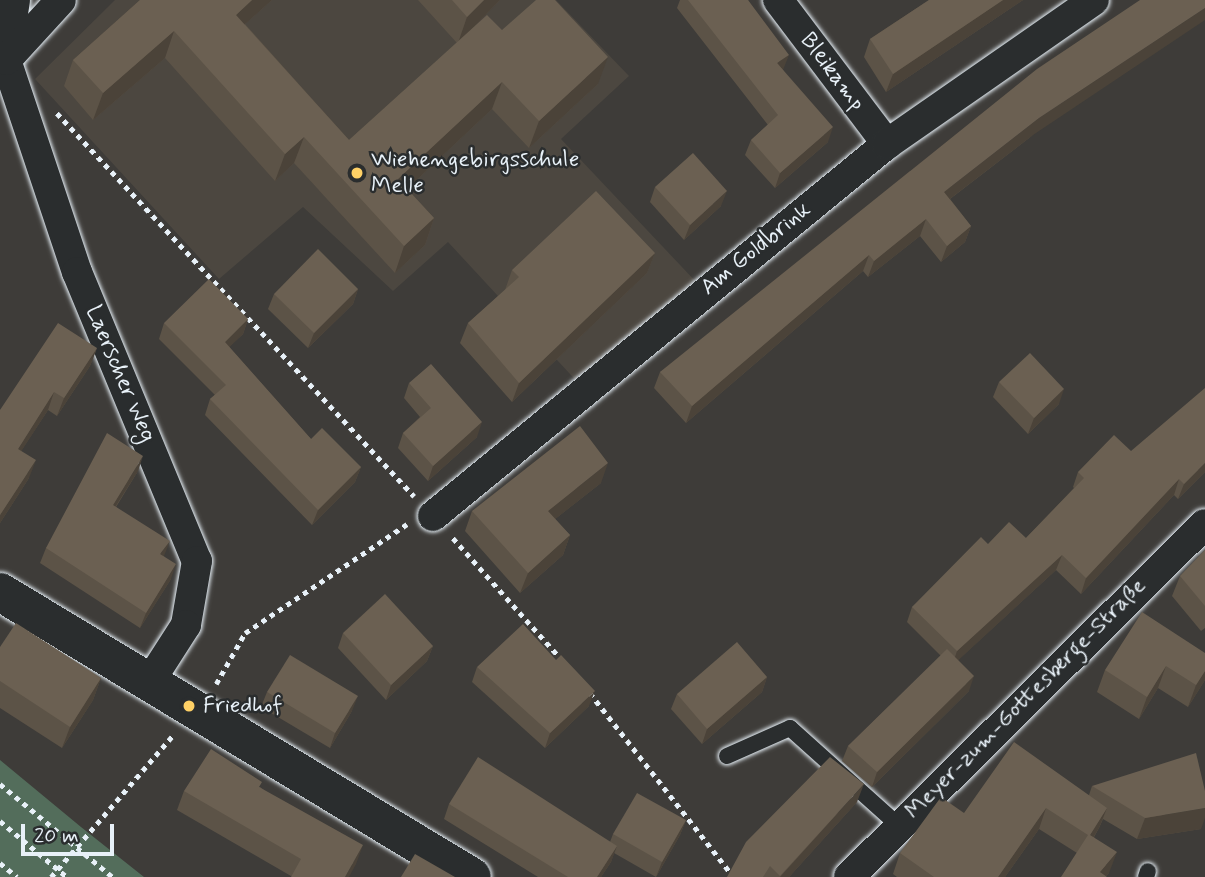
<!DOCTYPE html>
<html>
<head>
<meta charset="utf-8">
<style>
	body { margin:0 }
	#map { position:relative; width:1205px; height:877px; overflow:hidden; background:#3e3c39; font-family:Mynerve,sans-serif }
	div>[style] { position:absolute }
	.built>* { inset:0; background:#4c4740 }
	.green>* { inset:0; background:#536d5b }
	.path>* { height:4.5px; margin-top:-2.25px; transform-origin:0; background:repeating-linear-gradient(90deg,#e8f1f8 0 5px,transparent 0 10px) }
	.roads { filter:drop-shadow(0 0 2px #e8f1f8) drop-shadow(0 0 2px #e8f1f8) }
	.service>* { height:16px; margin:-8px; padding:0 8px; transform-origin:8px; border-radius:8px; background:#2a2d2e }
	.minor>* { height:30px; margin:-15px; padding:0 15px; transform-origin:15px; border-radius:15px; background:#2a2d2e }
	.secondary>* { height:38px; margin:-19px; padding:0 19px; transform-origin:19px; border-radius:19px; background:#2a2d2e }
	.wall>* { inset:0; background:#5c5347 }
	.shaded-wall>* { inset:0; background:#4b4339 }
	.building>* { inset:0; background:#6b6052 }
	.dots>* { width:19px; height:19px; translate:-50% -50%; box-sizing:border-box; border:4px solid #2a2d2e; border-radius:50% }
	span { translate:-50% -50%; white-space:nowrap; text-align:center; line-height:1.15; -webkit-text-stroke:5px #2a2d2e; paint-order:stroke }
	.street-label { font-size:23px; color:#e8f1f8 }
	.poi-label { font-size:23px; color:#e8f1f8 }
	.left { translate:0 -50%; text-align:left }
	.scale { position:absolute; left:21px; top:824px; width:93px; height:32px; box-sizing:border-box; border:4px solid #e8f1f8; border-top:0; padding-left:9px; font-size:21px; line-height:24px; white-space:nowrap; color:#e8f1f8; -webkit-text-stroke:5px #2a2d2e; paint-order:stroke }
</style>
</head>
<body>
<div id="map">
	<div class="built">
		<i style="clip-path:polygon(115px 0,556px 0,629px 76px,561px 139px,699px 285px,582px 387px,448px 242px,393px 291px,303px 207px,219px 279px,35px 79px)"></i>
	</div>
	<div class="green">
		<i style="clip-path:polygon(0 760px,81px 827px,144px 877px,0 877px)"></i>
	</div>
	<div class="path">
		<i style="left:57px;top:113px;width:524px;rotate:47.01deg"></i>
		<i style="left:453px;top:538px;width:164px;rotate:48.2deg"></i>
		<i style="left:216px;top:684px;width:59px;rotate:-60.4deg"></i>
		<i style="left:245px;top:633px;width:195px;rotate:-33.9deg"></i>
		<i style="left:590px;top:693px;width:234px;rotate:52deg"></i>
		<i style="left:0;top:784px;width:146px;rotate:39.5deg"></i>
		<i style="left:0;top:821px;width:87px;rotate:39.9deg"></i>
		<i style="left:0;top:863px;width:22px;rotate:39deg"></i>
		<i style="left:51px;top:877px;width:189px;rotate:-49.3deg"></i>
	</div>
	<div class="roads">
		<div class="service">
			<i style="left:727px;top:756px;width:69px;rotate:-24deg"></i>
			<i style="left:790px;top:728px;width:145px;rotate:41.9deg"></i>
			<i style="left:1146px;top:877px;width:6px;rotate:-72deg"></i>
		</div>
		<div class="minor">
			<i style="left:15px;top:0;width:61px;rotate:98.5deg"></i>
			<i style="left:6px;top:60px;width:224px;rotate:71.5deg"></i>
			<i style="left:77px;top:272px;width:313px;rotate:67.5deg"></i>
			<i style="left:197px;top:561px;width:65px;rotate:99.8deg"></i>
			<i style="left:186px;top:625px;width:67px;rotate:122.7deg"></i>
			<i style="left:778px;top:0;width:181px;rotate:52.9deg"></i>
			<i style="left:6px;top:60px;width:81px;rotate:-47.5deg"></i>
			<i style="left:433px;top:516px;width:587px;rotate:-39.33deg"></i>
			<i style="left:887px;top:144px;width:252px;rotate:-34.8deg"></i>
			<i style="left:849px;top:877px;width:501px;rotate:-44.76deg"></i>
		</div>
		<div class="secondary">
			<i style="left:0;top:592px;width:551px;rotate:31.12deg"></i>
		</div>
	</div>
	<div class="wall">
		<i style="clip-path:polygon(140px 0,272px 0,245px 24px,349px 140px,457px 43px,418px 0,500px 0,470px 31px,502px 30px,598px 84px,529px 148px,492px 109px,407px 189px,434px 218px,425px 245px,395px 273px,294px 163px,275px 181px,165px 58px,93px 120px,64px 86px,73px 60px)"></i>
		<i style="clip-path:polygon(680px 0,748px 0,783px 70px,828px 142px,775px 188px,745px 155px,751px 140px,768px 125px,677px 8px)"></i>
		<i style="clip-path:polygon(929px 0,1023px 0,886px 92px,864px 57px,870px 39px)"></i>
		<i style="clip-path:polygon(1033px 135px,950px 199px,971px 226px,965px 242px,941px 262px,920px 236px,868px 277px,863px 271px,686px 423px,654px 388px,660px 372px)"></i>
		<i style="clip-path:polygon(655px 187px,721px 206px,684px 240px,650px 202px)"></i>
		<i style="clip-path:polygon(655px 253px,647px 273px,512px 402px,460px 343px,468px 323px,505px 290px,512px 270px)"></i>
		<i style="clip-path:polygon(358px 289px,353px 304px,308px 348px,268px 309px,274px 294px)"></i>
		<i style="clip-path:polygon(248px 319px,243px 334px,229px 347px,311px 439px,361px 467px,355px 482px,312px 525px,205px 415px,210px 399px,215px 395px,159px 339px,164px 323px)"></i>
		<i style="clip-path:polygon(97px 348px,90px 366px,57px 416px,48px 410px,21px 451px,29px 478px,0 523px,0 410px)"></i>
		<i style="clip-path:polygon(999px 382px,1059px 404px,1028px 434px,993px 397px)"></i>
		<i style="clip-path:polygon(409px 383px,477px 437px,428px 481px,398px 448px,403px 433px,420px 417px,404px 398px)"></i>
		<i style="clip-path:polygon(1131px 451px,1205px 472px,1178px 499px,1174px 495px,1081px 594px,1056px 570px,958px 660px,969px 691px,872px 787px,842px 761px,848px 746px,941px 656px,907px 622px,912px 607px,988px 544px,1026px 538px,1074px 488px,1073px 487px,1078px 472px)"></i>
		<i style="clip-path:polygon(138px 471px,116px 507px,164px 556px,171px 579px,140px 628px,40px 563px,46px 548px)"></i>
		<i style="clip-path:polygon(601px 483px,555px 519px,570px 535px,563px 555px,520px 593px,465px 531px,472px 511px)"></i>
		<i style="clip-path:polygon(1205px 550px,1205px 628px,1201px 631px,1172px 596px,1180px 576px)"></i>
		<i style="clip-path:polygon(343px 633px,433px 646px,427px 661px,386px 700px,338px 648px)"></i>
		<i style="clip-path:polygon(0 647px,101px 678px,93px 700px,62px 748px,0 708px)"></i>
		<i style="clip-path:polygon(1205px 653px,1205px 680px,1188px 707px,1158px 688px,1139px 719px,1097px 692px,1105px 670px)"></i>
		<i style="clip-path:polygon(477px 667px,589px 706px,545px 748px,472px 682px)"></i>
		<i style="clip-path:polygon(767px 677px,762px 692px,702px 744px,671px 709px,677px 694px)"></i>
		<i style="clip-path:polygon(267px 692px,352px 711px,330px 748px,261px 707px)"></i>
		<i style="clip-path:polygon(1092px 786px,1201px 829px,1137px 839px,1103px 819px,1099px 828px,1094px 837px,1109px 873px,1106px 876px,1077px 853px,1039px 829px,1005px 877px,897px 877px,893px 874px,900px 853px,964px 813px,1089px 795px)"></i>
		<i style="clip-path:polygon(260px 787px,356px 864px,291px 876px,177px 810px,184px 791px)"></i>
		<i style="clip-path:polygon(857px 802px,789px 877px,727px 877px)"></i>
		<i style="clip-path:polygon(449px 804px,610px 842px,613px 834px,686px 820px,680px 835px,656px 877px,614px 853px,611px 862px,601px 877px,538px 877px,444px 819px)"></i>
	</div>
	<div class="shaded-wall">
		<i style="clip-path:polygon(252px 0,272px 0,226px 41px,236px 15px)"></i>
		<i style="clip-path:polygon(484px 0,500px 0,458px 43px,467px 17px)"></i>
		<i style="clip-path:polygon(1003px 0,1023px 0,886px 92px,893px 74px)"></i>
		<i style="clip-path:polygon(1205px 8px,1205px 20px,1033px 135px,938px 208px,944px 192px,1039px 118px)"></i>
		<i style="clip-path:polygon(174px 31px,165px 58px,93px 120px,103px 93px)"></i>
		<i style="clip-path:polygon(789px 55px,783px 70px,777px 63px)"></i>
		<i style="clip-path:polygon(608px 57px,598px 84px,529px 148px,539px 121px)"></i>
		<i style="clip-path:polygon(502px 82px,492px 109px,389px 206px,398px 179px)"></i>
		<i style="clip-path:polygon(833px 127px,828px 142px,775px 188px,780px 173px)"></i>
		<i style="clip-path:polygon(304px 137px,294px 163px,275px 181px,285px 154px)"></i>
		<i style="clip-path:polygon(727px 191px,721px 206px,684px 240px,690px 225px)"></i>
		<i style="clip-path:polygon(434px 218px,425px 245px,395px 273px,404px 246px)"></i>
		<i style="clip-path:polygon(926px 219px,920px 236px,868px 277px,874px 261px)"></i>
		<i style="clip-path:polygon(971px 226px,965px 242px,941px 262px,947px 246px)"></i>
		<i style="clip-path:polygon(655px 253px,647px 273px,512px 402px,519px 383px)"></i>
		<i style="clip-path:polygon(869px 255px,863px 271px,686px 423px,692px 406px)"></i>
		<i style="clip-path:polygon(358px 289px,353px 304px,308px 348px,314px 333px)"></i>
		<i style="clip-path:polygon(248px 319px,243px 334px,219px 357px,225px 342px)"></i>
		<i style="clip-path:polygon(97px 348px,90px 366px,57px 416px,64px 398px)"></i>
		<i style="clip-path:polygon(1064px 389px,1059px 404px,1028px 434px,1034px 418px)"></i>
		<i style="clip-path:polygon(54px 392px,48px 410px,11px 467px,18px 449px)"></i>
		<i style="clip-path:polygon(482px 422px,477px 437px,428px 481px,433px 466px)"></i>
		<i style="clip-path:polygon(143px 456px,138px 471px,107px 520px,113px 505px)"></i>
		<i style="clip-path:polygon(36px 460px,29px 478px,0 523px,0 515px)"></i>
		<i style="clip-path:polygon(608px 463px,601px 483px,540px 531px,548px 511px)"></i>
		<i style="clip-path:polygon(1205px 463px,1205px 472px,1178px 499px,1184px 484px)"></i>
		<i style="clip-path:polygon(361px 467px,355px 482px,312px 525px,318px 510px)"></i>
		<i style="clip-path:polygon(1179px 479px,1174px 495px,1081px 594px,1086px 578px)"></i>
		<i style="clip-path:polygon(570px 535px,563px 555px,520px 593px,528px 573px)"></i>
		<i style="clip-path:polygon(170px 541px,164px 556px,155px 569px,160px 554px)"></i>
		<i style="clip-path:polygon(1062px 555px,1056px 570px,952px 666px,957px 651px)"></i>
		<i style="clip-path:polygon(176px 564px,171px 579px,140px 628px,146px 613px)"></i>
		<i style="clip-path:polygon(433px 646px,427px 661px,386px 700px,391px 685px)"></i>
		<i style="clip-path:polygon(1166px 666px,1158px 688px,1139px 719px,1147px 697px)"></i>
		<i style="clip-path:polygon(1205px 671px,1205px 680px,1188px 707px,1196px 685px)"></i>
		<i style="clip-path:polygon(974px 676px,969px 691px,872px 787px,877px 772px)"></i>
		<i style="clip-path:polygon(767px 677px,762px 692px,702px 744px,707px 729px)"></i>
		<i style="clip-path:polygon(101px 678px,93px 700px,62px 748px,70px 727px)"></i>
		<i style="clip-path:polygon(595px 691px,589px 706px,545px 748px,550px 733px)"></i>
		<i style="clip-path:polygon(358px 696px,352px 711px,330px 748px,335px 733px)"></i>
		<i style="clip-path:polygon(864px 784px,857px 802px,789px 877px,780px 877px)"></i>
		<i style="clip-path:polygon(1046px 808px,1039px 829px,1005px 877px,998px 877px)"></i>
		<i style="clip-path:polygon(1107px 808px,1099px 828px,1082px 856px,1090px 835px)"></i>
		<i style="clip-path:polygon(1205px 808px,1205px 818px,1201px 829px,1137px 839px,1145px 818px)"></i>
		<i style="clip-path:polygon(686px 820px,680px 835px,656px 877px,662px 862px)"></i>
		<i style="clip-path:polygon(363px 845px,356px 864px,349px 877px,345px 877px)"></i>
		<i style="clip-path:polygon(617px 846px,611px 862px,601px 877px,597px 877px)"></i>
		<i style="clip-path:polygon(1117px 852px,1109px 873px,1105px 877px,1100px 872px)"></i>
	</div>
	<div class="building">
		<i style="clip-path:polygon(140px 0,252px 0,236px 15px,349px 140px,487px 15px,502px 30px,536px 0,555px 0,608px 57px,539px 121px,502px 82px,398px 179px,434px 218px,404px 246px,304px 137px,285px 154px,174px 31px,103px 93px,73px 60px)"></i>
		<i style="clip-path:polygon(452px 0,484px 0,467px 17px)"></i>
		<i style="clip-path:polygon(688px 0,748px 0,789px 55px,777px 63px,833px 127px,780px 173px,751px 140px,778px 115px)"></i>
		<i style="clip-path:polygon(929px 0,1003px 0,893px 74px,870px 39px)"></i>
		<i style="clip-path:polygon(1140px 0,1205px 0,1205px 8px,1039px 118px,944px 192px,971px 226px,947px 246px,926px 219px,874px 261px,869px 255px,692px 406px,660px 372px,1037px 69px)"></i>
		<i style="clip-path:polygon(693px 153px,727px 191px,690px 225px,655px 187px)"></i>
		<i style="clip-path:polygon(596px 191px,655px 253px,519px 383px,468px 323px,519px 277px,512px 270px)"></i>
		<i style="clip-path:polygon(318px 249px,358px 289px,314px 333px,274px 294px)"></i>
		<i style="clip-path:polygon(209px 279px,248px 319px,225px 342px,311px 439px,322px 428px,361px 467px,318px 510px,210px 399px,226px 385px,164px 323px)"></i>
		<i style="clip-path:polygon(58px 323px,97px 348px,64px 398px,54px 392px,18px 449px,36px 460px,0 515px,0 410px)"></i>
		<i style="clip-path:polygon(1030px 353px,1064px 389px,1034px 418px,999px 382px)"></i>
		<i style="clip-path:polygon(431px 364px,482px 422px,433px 466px,403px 433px,431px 408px,409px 383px)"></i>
		<i style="clip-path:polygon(1205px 388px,1205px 463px,1184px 484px,1179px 479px,1086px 578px,1062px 555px,957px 651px,912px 607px,981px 537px,988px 544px,1009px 522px,1026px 538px,1084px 478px,1078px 472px,1114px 435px,1131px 451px)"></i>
		<i style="clip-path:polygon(580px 426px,608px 463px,548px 511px,570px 535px,528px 573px,472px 511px)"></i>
		<i style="clip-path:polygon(107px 433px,143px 456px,113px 505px,170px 541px,160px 554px,176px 564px,146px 613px,46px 548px)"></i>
		<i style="clip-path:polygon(1205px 550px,1205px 606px,1180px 576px)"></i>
		<i style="clip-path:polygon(385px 594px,433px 646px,391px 685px,343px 633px)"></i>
		<i style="clip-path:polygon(1142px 612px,1205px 653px,1205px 671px,1196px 685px,1166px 666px,1147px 697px,1105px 670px)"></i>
		<i style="clip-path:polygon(16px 623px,101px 678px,70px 727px,0 681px,0 647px)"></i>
		<i style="clip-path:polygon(523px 624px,556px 660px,561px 655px,595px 691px,550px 733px,477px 667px)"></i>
		<i style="clip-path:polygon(737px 642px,767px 677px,707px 729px,677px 694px)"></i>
		<i style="clip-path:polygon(947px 649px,974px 676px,877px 772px,848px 746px)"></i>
		<i style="clip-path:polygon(290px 655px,358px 696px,335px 733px,267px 692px)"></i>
		<i style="clip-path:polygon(1014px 742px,1107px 808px,1090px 835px,1117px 852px,1100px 872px,1107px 877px,1061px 877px,1088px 835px,1046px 808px,998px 877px,934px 877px,900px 853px,941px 797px,964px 813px)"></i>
		<i style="clip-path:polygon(211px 749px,262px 782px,259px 787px,363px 845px,345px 877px,291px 877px,301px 859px,184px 791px)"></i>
		<i style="clip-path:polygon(1196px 753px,1205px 791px,1205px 808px,1145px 818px,1092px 786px)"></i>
		<i style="clip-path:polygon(478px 757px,617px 846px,597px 877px,568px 877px,449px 804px)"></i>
		<i style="clip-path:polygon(830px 757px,864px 784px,780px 876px,770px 866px,763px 877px,727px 877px,746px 842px)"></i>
		<i style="clip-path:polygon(637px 793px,686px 820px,662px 862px,613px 834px)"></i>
		<i style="clip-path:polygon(415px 854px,455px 877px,401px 877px)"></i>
	</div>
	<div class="dots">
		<i style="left:357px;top:173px;background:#ffd166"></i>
		<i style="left:189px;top:706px;background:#ffd166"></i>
	</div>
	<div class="street-label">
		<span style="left:832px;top:72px;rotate:53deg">Bleikamp</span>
		<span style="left:756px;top:249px;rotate:-39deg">Am Goldbrink</span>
		<span style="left:120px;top:374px;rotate:67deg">Laerscher Weg</span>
		<span style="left:1026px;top:699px;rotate:-45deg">Meyer-zum-Gottesberge-Straße</span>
	</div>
	<div class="poi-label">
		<span class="left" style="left:371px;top:173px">Wiehengebirgsschule<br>Melle</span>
		<span class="left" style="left:203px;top:706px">Friedhof</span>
	</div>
	<div class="scale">20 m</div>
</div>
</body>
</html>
